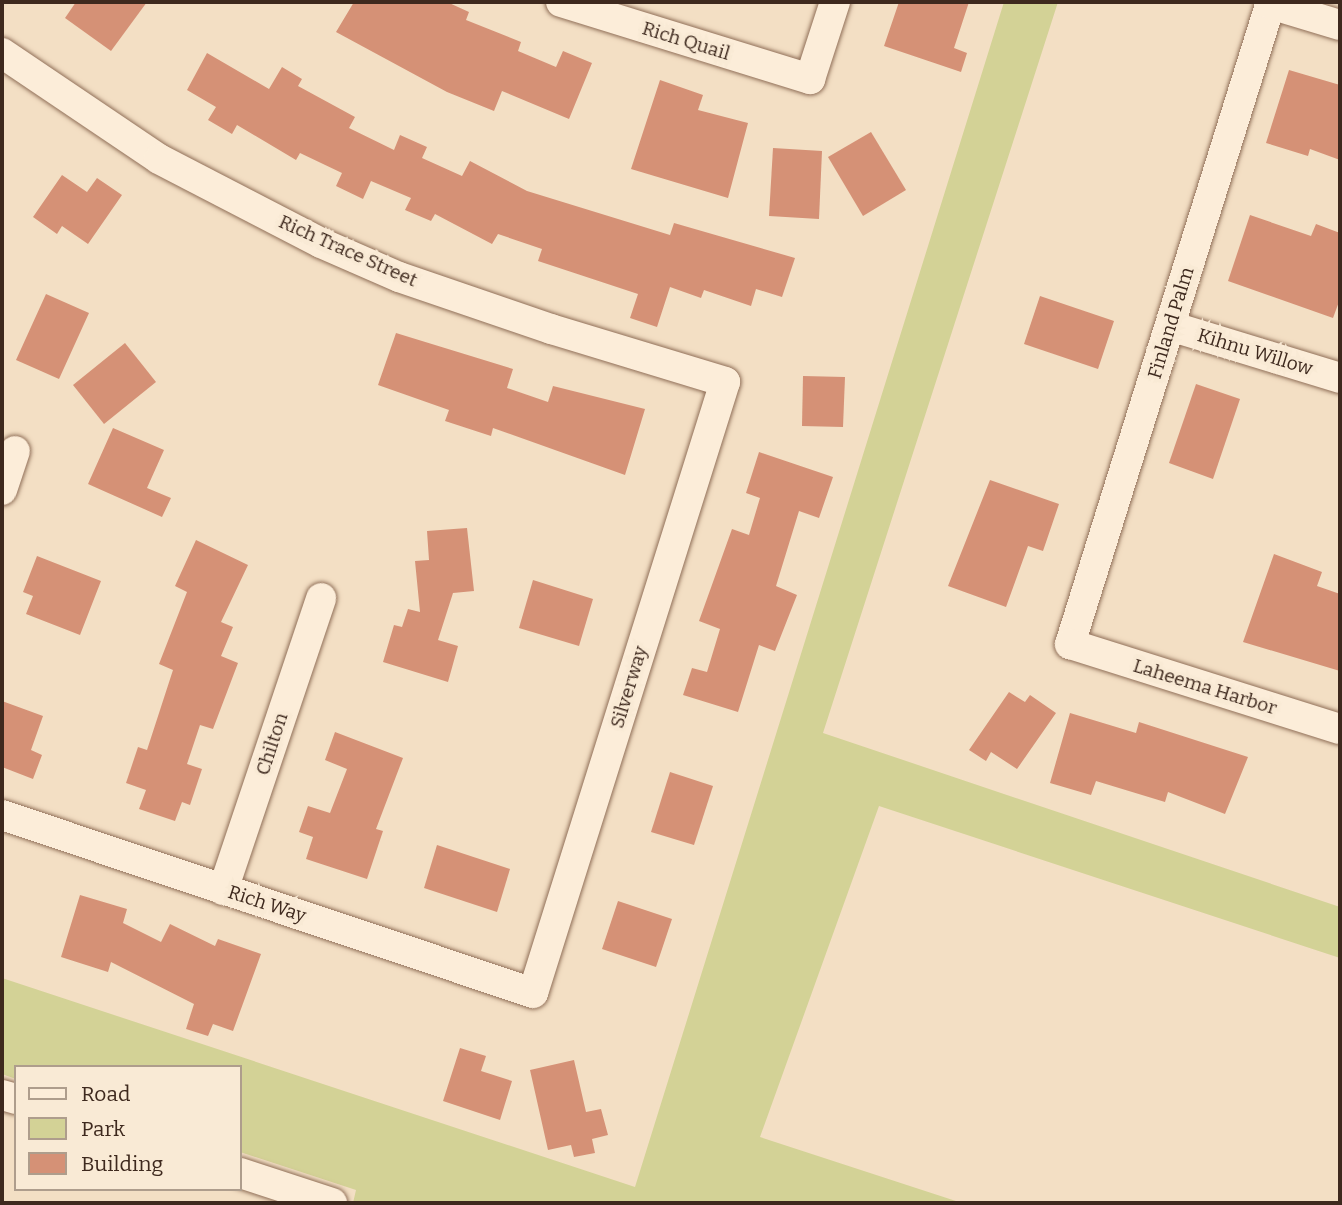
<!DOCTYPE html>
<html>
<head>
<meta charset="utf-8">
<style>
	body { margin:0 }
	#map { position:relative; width:1342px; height:1205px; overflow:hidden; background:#f3dfc4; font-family:Bitter,serif }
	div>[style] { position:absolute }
	.green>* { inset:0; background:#d3d296 }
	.building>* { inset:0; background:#d59176 }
	.roads { filter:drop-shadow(0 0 2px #906f58) drop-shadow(0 0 2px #906f58) }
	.minor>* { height:30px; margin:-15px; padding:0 15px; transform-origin:15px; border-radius:15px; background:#fcedd9 }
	span { translate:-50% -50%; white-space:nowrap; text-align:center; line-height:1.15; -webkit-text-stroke:7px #f9ead5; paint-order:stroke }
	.street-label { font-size:19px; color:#3e291e }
	.frame { position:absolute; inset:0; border:4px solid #3e291e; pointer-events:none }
	.legend { position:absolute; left:14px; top:1065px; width:228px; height:126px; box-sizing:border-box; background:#f9ead5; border:2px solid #ae9d8c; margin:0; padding:9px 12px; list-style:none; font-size:21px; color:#3e291e }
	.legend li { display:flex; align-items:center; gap:14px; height:35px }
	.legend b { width:35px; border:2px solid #ae9d8c }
</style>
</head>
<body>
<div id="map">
	<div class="green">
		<i style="clip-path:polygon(1004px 2px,1058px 2px,823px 733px,1340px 907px,1340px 958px,879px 806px,760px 1137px,962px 1203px,353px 1203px,356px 1190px,240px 1152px,240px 1067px,16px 1067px,16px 1079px,2px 1074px,2px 978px,635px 1187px)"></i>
	</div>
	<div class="building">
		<i style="clip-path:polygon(76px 2px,147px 2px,111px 51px,65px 18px)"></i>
		<i style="clip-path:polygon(354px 2px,447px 2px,469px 12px,466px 20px,521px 42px,518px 51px,556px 67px,563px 51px,592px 63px,569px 119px,502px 91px,494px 111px,447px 92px,336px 32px)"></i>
		<i style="clip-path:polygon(899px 2px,969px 2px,954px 48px,967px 53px,961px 72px,884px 46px)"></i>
		<i style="clip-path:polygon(207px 53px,269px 89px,282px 67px,302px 79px,298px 86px,355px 117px,349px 128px,394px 150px,400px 135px,427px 147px,422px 158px,462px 176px,470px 161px,527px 191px,670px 235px,674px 223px,795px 258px,782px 297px,756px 289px,751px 306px,704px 290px,701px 298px,670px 287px,657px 327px,630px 318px,638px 294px,538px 261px,542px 249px,498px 234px,492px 244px,435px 214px,431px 221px,405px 210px,411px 198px,371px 181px,363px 199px,336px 186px,342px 173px,300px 153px,296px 160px,237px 125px,232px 134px,208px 120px,216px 107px,187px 90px)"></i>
		<i style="clip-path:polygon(1289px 70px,1340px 85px,1340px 160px,1310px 149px,1308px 156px,1266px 143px)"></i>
		<i style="clip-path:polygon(660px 80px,703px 95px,698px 110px,748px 123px,728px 198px,631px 169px)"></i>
		<i style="clip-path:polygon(871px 132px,906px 190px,863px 216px,828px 157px)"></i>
		<i style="clip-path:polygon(773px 148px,822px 151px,819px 219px,769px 216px)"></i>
		<i style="clip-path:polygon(62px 175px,87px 192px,97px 178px,122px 195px,88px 244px,62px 226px,57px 234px,33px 217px)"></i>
		<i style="clip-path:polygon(1250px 215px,1311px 236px,1316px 224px,1340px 233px,1340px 299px,1333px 318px,1228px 281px)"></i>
		<i style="clip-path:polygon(46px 294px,89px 313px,59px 379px,16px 360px)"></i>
		<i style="clip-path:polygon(1040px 296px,1114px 321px,1098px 369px,1024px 344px)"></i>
		<i style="clip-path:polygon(396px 333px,513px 369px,507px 388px,548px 402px,553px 386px,645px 409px,625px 475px,493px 428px,491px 436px,445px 421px,449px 410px,378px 385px)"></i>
		<i style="clip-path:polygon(125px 343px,156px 382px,104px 424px,73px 385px)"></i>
		<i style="clip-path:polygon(803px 376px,845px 377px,843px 427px,802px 426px)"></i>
		<i style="clip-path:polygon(1196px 384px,1240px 399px,1213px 479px,1169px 463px)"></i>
		<i style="clip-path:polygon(113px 428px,164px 450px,147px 488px,171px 498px,162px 517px,88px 484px)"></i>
		<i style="clip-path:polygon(759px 452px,833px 477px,819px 518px,799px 511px,776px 586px,797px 595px,775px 651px,759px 645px,738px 712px,683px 695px,692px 668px,707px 672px,720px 629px,699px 621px,732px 529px,749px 535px,760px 498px,746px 493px)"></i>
		<i style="clip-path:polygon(990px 480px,1059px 504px,1043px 551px,1028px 546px,1006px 607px,948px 586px)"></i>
		<i style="clip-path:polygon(467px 528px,474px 591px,453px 593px,438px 640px,458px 646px,448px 682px,383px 662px,394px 625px,402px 627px,408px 609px,420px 612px,415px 561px,429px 560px,427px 531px)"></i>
		<i style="clip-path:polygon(196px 540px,248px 565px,221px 622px,233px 627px,221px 656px,238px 663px,213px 729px,200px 725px,187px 764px,202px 769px,190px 805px,182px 802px,175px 821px,139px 809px,146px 790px,126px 783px,138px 747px,147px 750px,173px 670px,159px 664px,187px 592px,175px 586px)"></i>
		<i style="clip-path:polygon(1274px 554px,1322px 572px,1317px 586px,1340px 594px,1340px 671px,1243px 642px)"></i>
		<i style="clip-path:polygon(37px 556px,101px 581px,80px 635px,26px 614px,33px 596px,23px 592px)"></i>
		<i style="clip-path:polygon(533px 580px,593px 599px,579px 646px,519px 628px)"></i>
		<i style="clip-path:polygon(1009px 692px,1025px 702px,1030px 695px,1056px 713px,1017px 769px,991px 752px,986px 761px,969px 750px)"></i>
		<i style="clip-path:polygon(2px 701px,43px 716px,31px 750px,42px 755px,33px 779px,2px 767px)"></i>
		<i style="clip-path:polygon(1070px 713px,1136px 733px,1139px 722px,1248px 757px,1225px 814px,1168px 792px,1165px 802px,1096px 781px,1091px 795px,1050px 783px)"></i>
		<i style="clip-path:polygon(335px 732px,403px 758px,376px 829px,383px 831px,367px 879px,306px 859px,313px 837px,299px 832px,308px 806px,330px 813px,347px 769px,325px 760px)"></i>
		<i style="clip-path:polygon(670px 772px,713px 786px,694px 845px,651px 832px)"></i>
		<i style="clip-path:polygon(437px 845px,510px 869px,497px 912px,424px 888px)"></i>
		<i style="clip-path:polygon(80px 895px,127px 909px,123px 923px,161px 942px,170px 924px,215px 946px,218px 939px,261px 954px,233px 1031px,213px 1024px,208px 1036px,186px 1029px,194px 1004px,111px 962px,108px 972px,61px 957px)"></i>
		<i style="clip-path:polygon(618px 901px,672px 919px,656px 967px,602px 949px)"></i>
		<i style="clip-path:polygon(460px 1048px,486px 1056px,481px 1071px,512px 1081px,500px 1120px,443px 1101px)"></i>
		<i style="clip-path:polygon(574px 1060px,586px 1112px,601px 1109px,608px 1135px,592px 1139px,595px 1153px,574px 1157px,571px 1145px,548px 1150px,530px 1070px)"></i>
	</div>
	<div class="roads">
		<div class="minor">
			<i style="left:561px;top:2px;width:261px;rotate:17.2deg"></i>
			<i style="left:810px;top:79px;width:81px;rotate:-72deg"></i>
			<i style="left:1271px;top:2px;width:673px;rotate:107.38deg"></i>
			<i style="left:1070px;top:644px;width:283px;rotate:17.5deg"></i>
			<i style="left:1270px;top:4px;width:73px;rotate:16.7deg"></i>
			<i style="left:2px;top:53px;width:189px;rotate:34deg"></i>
			<i style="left:159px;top:159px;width:182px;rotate:27.4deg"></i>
			<i style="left:321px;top:243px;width:85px;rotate:23.6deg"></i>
			<i style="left:399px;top:277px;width:161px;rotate:18.9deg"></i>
			<i style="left:551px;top:329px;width:182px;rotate:16.9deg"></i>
			<i style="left:725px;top:382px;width:640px;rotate:107.44deg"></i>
			<i style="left:533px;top:993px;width:560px;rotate:-161.47deg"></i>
			<i style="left:1170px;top:326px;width:178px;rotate:17deg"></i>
			<i style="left:2px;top:490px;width:41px;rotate:-71.6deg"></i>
			<i style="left:223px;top:890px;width:308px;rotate:-71.4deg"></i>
			<i style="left:2px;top:1095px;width:15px;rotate:16deg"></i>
			<i style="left:240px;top:1173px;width:97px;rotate:18.1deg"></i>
		</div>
	</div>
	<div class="street-label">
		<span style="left:686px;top:41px;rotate:17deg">Rich Quail</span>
		<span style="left:348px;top:251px;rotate:24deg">Rich Trace Street</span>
		<span style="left:1171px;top:323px;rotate:-73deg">Finland Palm</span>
		<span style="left:1255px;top:352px;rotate:17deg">Kihnu Willow</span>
		<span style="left:629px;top:687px;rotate:-73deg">Silverway</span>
		<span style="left:1205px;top:687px;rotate:17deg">Laheema Harbor</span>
		<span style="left:272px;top:744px;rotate:-72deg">Chilton</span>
		<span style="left:267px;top:904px;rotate:18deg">Rich Way</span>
	</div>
	<div class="frame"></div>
	<ul class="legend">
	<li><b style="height:9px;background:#fcedd9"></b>Road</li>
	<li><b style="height:19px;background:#d3d296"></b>Park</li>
	<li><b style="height:19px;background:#d59176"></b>Building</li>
	</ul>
</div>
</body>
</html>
